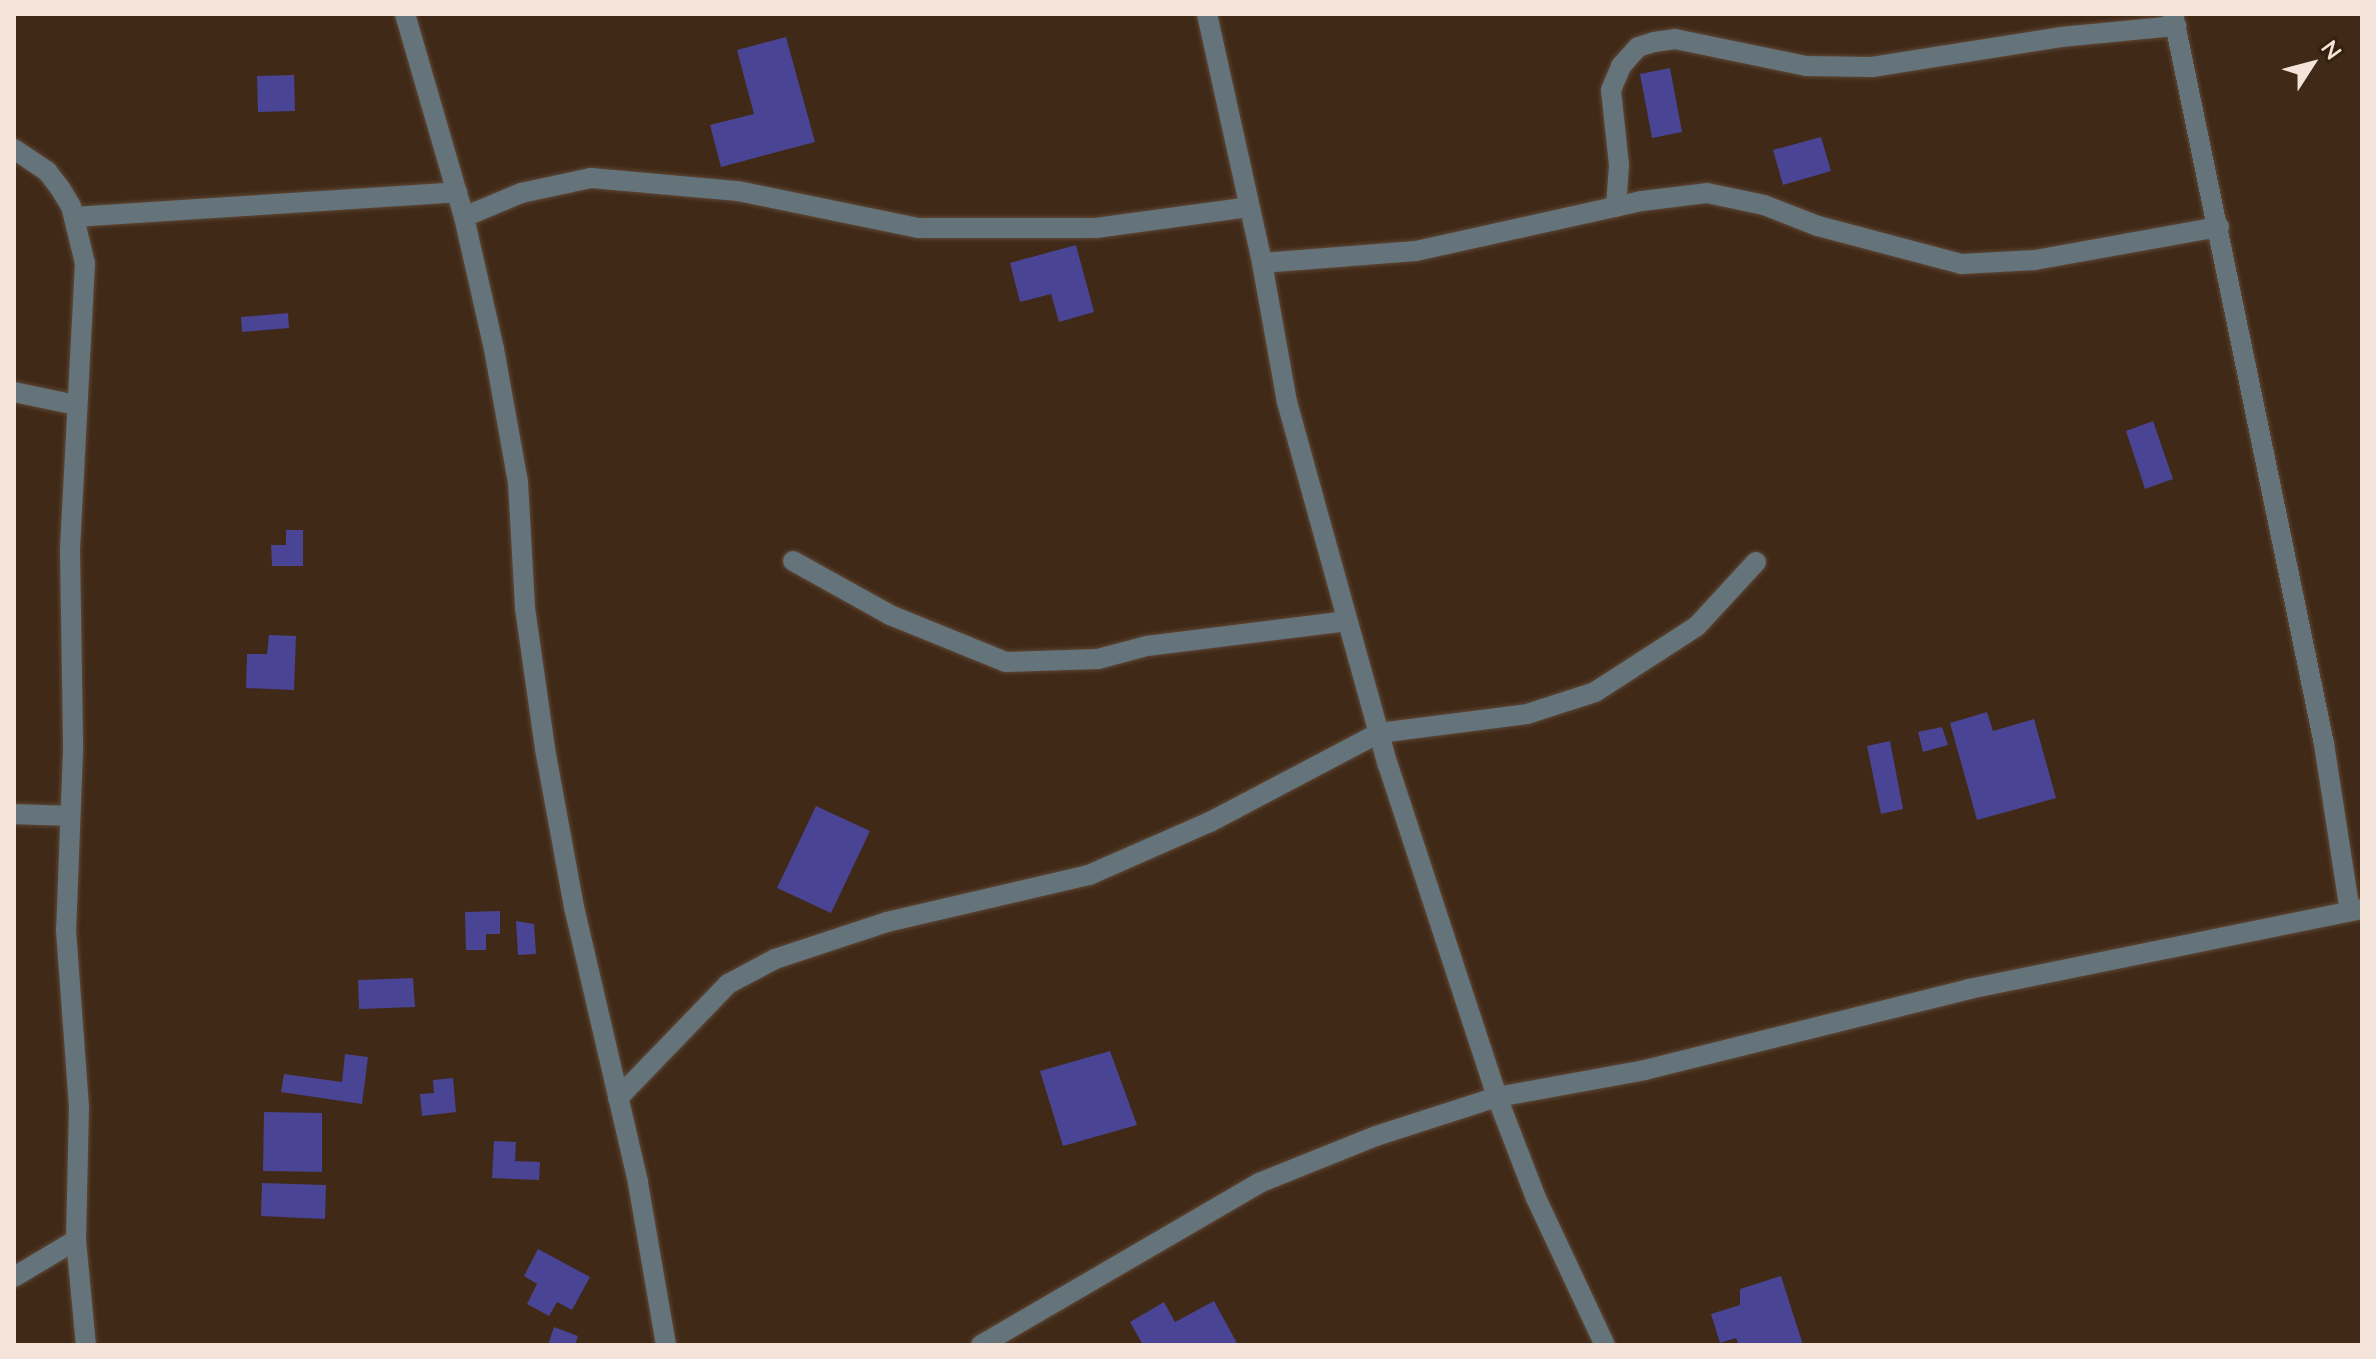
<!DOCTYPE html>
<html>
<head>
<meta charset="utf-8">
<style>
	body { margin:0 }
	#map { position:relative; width:2376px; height:1359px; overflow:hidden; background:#402917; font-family:Lato,sans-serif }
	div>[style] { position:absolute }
	.building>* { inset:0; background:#494493 }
	.roads { filter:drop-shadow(0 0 2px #5d4736) drop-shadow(0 0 2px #5d4736) }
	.minor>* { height:20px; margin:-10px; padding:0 10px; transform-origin:10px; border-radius:10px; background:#65737a }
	span { translate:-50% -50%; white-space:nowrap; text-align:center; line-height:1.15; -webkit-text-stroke:6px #351f0d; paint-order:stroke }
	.frame { position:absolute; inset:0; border:16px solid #f3e3d8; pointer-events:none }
	.north { position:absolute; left:2272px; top:24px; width:80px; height:80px; -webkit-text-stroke:6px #351f0d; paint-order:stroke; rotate:54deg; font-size:22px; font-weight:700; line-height:32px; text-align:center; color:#f3e3d8 }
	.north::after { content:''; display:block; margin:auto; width:28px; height:36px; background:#f3e3d8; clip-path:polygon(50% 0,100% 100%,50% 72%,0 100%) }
</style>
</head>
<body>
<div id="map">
	<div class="building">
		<i style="clip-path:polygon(786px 37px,815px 142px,721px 167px,710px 125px,754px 114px,737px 50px)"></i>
		<i style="clip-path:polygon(1670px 68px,1682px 132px,1652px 138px,1640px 74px)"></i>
		<i style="clip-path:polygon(294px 75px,295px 111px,258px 112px,257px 76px)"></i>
		<i style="clip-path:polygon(1821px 137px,1831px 171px,1783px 185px,1773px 150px)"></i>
		<i style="clip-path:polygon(1076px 245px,1094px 312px,1059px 322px,1051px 294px,1020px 302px,1010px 263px)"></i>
		<i style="clip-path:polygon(288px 313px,289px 328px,242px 332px,241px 317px)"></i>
		<i style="clip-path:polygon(2153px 421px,2173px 479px,2145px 489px,2126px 431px)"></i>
		<i style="clip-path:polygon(286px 530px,303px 530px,303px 566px,272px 566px,271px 545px,286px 545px)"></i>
		<i style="clip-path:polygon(269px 635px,296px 636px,294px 690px,246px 688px,247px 654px,267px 654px)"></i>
		<i style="clip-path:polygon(1987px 712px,1993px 731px,2034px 719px,2056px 798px,1977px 820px,1950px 723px)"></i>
		<i style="clip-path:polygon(1942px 727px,1948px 745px,1923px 752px,1918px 732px)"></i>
		<i style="clip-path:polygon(1890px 741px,1903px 809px,1881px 814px,1867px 746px)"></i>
		<i style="clip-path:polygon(816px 806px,870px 831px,831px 913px,777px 888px)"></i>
		<i style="clip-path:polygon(500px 911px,500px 934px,486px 934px,486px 950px,466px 950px,465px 912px)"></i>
		<i style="clip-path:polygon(516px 921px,534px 924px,536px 954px,518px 955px)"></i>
		<i style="clip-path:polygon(413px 978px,415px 1007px,359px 1009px,358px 980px)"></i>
		<i style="clip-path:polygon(1110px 1051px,1137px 1125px,1063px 1146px,1040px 1071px)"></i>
		<i style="clip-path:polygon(345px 1054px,368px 1057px,362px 1104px,281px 1092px,284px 1074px,342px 1082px)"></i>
		<i style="clip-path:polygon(453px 1078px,456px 1112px,422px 1116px,420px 1094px,434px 1093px,433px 1080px)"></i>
		<i style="clip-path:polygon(264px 1112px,322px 1113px,322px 1172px,263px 1171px)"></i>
		<i style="clip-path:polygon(494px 1141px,516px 1142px,515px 1161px,540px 1162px,539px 1180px,492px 1178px)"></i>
		<i style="clip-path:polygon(262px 1183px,326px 1185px,325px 1219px,261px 1216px)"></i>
		<i style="clip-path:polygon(538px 1249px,590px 1277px,572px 1310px,557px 1302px,549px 1316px,527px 1304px,537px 1284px,524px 1276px)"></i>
		<i style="clip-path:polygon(1781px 1276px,1803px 1345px,1739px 1345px,1736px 1338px,1720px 1343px,1711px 1314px,1740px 1305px,1740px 1289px)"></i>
		<i style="clip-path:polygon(1214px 1301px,1238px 1345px,1143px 1345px,1130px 1322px,1164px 1302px,1175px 1322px)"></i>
		<i style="clip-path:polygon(554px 1327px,578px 1336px,575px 1345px,548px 1345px)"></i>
	</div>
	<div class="roads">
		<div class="minor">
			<i style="left:405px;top:14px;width:211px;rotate:73.8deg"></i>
			<i style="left:464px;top:217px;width:135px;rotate:77.2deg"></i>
			<i style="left:494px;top:349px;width:135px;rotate:79.8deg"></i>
			<i style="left:518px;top:482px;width:126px;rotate:86.8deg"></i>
			<i style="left:525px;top:608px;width:142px;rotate:81.9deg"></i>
			<i style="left:545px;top:749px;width:161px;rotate:79.6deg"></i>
			<i style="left:574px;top:907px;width:283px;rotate:76.9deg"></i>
			<i style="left:638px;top:1183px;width:164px;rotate:80.2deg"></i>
			<i style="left:1207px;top:14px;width:255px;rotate:77.5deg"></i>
			<i style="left:1262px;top:263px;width:141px;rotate:79.8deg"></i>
			<i style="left:1287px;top:402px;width:377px;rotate:74.5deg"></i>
			<i style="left:1388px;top:765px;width:349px;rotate:71.8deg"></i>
			<i style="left:1497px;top:1097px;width:108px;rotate:68.9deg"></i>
			<i style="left:1536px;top:1198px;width:162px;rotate:64.9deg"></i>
			<i style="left:2173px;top:14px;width:745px;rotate:78.31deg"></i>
			<i style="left:2324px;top:744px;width:169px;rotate:81.2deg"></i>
			<i style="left:14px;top:149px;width:40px;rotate:34deg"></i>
			<i style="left:47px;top:171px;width:21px;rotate:53deg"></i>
			<i style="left:60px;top:188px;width:21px;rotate:59deg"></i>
			<i style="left:71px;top:206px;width:59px;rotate:76.2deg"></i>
			<i style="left:85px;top:263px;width:287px;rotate:93deg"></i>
			<i style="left:70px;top:550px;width:201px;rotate:89.1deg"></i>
			<i style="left:73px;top:751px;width:179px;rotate:92.2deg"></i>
			<i style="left:66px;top:930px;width:177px;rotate:85.8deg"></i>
			<i style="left:79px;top:1107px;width:133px;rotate:91.3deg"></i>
			<i style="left:76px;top:1240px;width:105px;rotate:84.6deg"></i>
			<i style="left:1616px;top:207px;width:42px;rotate:-85.9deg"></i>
			<i style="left:1619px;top:165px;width:75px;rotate:-96.1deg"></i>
			<i style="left:1611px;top:90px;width:26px;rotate:-67deg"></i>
			<i style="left:1621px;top:66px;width:25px;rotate:-48deg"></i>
			<i style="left:1638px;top:47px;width:17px;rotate:-17deg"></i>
			<i style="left:1654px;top:42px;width:21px;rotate:-8deg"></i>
			<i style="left:1675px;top:39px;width:134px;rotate:11.6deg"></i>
			<i style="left:1806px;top:66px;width:66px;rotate:0.9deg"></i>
			<i style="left:1872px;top:67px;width:191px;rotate:-9deg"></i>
			<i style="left:2061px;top:37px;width:116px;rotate:-5.5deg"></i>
			<i style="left:74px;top:217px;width:384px;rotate:-3.7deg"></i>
			<i style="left:464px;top:217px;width:62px;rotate:-22.8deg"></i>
			<i style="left:521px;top:193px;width:72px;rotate:-12.1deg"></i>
			<i style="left:591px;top:178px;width:148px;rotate:5.1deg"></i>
			<i style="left:738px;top:191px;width:184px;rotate:11.6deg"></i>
			<i style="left:918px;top:228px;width:178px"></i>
			<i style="left:1096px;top:228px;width:154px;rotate:-7.8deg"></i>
			<i style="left:1262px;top:263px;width:154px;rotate:-4.5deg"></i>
			<i style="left:1416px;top:251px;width:231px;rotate:-12.5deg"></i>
			<i style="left:1642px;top:201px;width:65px;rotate:-7deg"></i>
			<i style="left:1707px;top:193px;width:58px;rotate:11.9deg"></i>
			<i style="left:1764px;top:205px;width:58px;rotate:21.3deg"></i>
			<i style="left:1818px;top:226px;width:149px;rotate:14.8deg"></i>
			<i style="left:1962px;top:264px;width:73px;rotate:-3.1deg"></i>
			<i style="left:2035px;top:260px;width:187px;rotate:-10.2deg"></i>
			<i style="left:14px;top:392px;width:63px;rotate:11.8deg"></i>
			<i style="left:793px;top:561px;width:111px;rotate:29.1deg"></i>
			<i style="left:890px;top:615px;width:125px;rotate:22.1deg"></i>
			<i style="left:1006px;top:662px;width:92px;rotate:-1.9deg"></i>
			<i style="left:1098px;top:659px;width:51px;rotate:-14.9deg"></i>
			<i style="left:1147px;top:646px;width:202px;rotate:-7.1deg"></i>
			<i style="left:14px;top:814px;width:56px;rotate:2deg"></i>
			<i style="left:618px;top:1098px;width:158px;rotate:-46deg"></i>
			<i style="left:728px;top:984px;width:53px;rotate:-28deg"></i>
			<i style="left:775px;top:959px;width:118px;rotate:-18.3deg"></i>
			<i style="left:887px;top:922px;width:207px;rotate:-13.1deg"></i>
			<i style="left:1089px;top:875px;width:132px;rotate:-23.7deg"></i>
			<i style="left:1210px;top:822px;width:191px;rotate:-27.8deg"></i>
			<i style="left:1379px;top:733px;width:149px;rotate:-7.3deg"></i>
			<i style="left:1527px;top:714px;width:71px;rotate:-17.9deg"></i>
			<i style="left:1595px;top:692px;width:121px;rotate:-32.9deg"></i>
			<i style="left:1697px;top:626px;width:87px;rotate:-47.3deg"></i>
			<i style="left:14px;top:1277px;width:72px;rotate:-30.8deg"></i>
			<i style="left:981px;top:1345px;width:322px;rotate:-30.2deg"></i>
			<i style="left:1259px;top:1183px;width:126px;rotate:-21.9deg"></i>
			<i style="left:1376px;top:1136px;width:127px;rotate:-17.9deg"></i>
			<i style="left:1497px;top:1097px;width:150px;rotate:-10.3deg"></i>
			<i style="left:1645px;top:1070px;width:334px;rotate:-14deg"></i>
			<i style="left:1969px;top:989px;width:401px;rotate:-11.5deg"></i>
		</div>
	</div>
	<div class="frame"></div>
	<div class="north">N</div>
</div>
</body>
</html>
